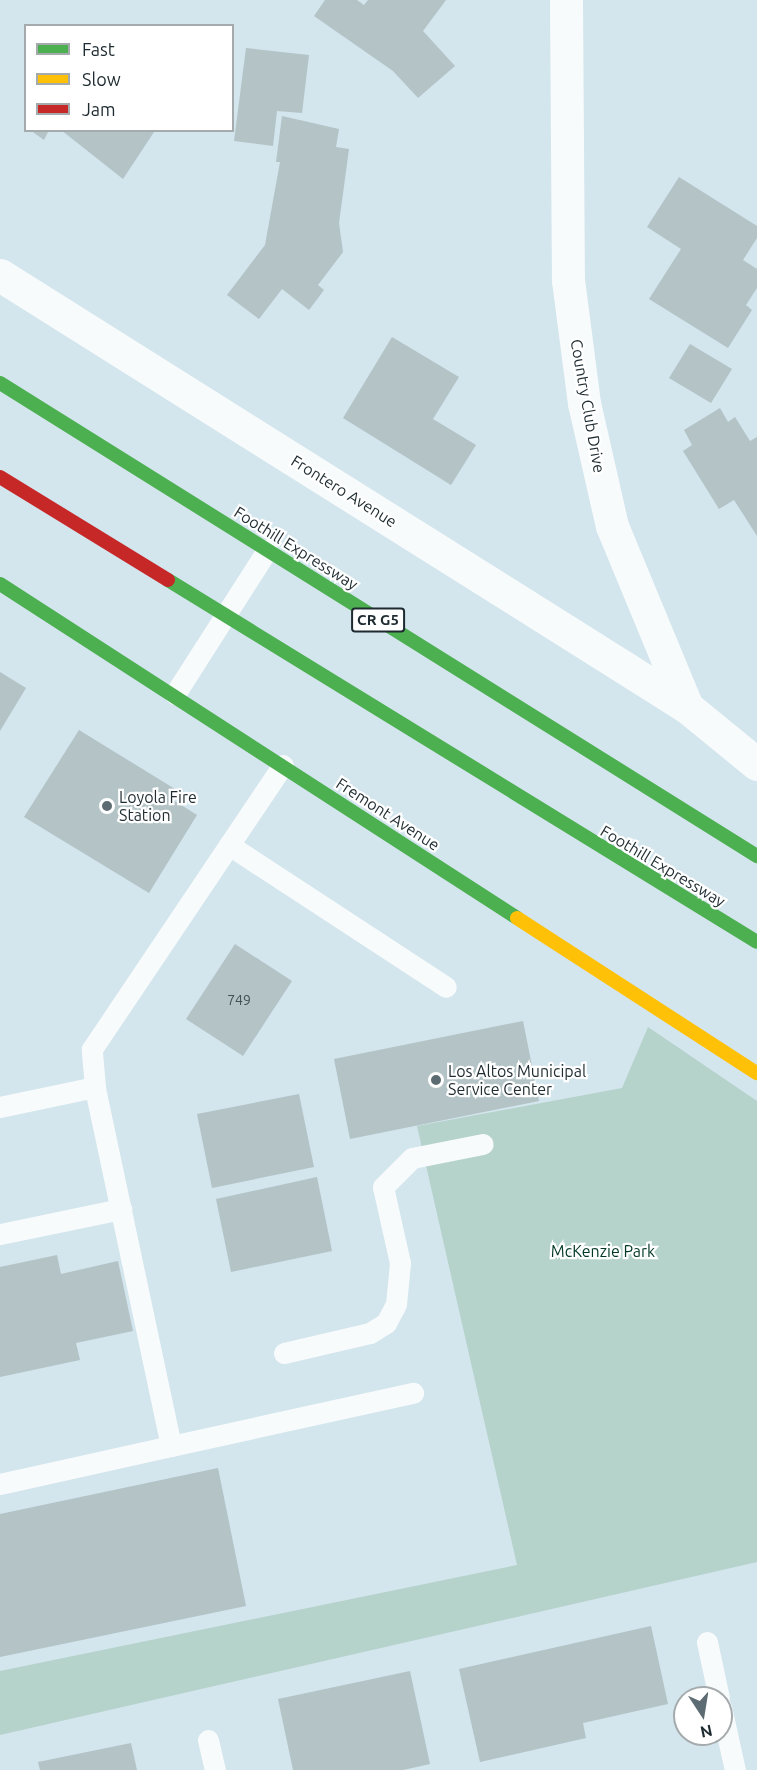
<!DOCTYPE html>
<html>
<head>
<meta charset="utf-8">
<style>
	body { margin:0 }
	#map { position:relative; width:757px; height:1770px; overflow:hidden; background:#d3e5ed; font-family:Ubuntu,sans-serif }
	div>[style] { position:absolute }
	.green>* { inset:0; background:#b5d2cb }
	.building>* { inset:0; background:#b3c3c6 }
	.lane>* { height:21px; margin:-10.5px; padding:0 10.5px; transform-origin:10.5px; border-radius:10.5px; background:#f8fbfc }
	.street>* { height:33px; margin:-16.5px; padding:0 16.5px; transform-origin:16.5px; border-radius:16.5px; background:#f8fbfc }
	.fast>* { height:14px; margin:-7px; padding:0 7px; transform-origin:7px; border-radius:7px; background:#4caf50 }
	.slow>* { height:14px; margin:-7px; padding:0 7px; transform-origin:7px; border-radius:7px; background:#ffc107 }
	.jam>* { height:14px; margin:-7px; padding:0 7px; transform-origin:7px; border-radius:7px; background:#c62828 }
	.dots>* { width:16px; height:16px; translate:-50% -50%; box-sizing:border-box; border:3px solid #fff; border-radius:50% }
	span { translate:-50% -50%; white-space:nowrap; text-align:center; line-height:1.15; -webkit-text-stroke:4.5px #fff; paint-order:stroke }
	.number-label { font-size:14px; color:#435156 }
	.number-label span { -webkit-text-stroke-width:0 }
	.shield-label span { padding:2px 4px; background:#fff; border:2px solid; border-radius:4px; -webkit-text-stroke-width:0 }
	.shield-label { font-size:15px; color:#1e2b30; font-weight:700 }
	.street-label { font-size:16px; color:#1e2b30 }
	.poi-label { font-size:16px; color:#1e2b30 }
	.left { translate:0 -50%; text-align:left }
	.park-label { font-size:16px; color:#003824 }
	.legend { position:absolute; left:24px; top:24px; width:210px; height:108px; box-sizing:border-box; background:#fff; border:2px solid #a5aaac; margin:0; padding:8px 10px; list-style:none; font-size:18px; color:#1e2b30 }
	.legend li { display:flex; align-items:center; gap:12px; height:30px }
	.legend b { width:30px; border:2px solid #a5aaac }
	.north { position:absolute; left:673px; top:1686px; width:60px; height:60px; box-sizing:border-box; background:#fff; border:2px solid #a5aaac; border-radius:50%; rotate:168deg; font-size:16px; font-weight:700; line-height:24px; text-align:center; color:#1e2b30 }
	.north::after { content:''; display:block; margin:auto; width:21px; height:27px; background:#5d6c72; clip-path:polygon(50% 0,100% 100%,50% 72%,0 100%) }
</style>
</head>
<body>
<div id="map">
	<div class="green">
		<i style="clip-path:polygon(648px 1027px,757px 1101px,757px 1562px,0 1735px,0 1671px,517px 1565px,417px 1126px,622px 1088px)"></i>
	</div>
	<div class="building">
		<i style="clip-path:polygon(325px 0,357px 0,364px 5px,368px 0,446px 0,423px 31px,455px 66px,418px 98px,393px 71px,314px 16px)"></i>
		<i style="clip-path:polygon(246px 48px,309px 55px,302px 113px,277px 111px,273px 146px,234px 141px)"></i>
		<i style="clip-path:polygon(282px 116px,339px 129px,336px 147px,349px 149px,339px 223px,343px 252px,318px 285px,324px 290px,309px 310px,282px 289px,259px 319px,227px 295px,265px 245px,280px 162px,276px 162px)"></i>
		<i style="clip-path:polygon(30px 130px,49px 130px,44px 140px)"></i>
		<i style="clip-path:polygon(61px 130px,152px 130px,154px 132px,123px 179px)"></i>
		<i style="clip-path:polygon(679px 177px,757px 226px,757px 238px,743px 260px,757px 269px,757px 288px,746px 305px,752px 310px,728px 348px,649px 299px,681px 249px,647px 227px)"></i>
		<i style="clip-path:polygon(392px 337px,459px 377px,433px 419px,476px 445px,451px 485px,343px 418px)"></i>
		<i style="clip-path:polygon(690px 344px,732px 369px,711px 403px,669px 378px)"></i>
		<i style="clip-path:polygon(720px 408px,728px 422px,735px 417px,750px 441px,757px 437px,757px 536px,734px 500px,719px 509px,683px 451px,692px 445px,684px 430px)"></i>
		<i style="clip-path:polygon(0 672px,26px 688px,0 731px)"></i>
		<i style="clip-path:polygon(79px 730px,175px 789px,170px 798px,197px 815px,149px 893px,24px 817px)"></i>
		<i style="clip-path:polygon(235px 944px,292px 981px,243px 1056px,186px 1019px)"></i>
		<i style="clip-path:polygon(523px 1021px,539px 1101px,350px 1139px,334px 1059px)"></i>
		<i style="clip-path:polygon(299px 1094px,314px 1167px,212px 1188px,197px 1114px)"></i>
		<i style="clip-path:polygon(317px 1177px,332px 1251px,231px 1272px,216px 1199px)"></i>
		<i style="clip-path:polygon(57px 1255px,61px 1274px,118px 1261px,133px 1331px,76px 1343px,80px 1360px,0 1377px,0 1267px)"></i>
		<i style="clip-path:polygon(218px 1468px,246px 1606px,0 1657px,0 1514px)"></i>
		<i style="clip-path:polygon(651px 1626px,668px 1704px,583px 1723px,586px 1738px,480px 1762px,459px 1669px)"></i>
		<i style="clip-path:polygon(410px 1671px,430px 1764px,403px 1770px,293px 1770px,278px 1699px)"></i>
		<i style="clip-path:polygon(131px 1743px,137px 1770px,40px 1770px,38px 1762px)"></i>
	</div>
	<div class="lane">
		<i style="left:175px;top:694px;width:171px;rotate:-57.4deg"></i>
		<i style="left:229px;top:845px;width:259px;rotate:33.2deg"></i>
		<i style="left:0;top:1107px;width:97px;rotate:-11.9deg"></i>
		<i style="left:0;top:1234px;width:124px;rotate:-11.7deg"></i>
		<i style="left:284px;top:1353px;width:88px;rotate:-13.1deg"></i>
		<i style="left:370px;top:1333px;width:19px;rotate:-32deg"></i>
		<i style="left:386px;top:1323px;width:21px;rotate:-62deg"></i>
		<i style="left:396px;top:1304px;width:41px;rotate:-84.4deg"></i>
		<i style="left:400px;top:1263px;width:78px;rotate:-102.6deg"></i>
		<i style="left:383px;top:1187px;width:41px;rotate:-45deg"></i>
		<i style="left:412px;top:1158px;width:72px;rotate:-11.2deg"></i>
		<i style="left:171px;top:1446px;width:248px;rotate:-12.4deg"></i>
		<i style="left:0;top:1484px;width:175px;rotate:-12.5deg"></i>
		<i style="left:171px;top:1446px;width:367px;rotate:-102deg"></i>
		<i style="left:95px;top:1087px;width:38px;rotate:-95deg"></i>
		<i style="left:92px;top:1049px;width:342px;rotate:-56.1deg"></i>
		<i style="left:707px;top:1642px;width:57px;rotate:77.9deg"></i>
		<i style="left:721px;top:1707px;width:65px;rotate:77.5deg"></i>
		<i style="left:208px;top:1740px;width:31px;rotate:77deg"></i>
	</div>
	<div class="street">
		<i style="left:566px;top:0;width:280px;rotate:89.6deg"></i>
		<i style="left:568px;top:280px;width:124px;rotate:82.6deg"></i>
		<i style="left:584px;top:403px;width:126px;rotate:77.2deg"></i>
		<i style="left:612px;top:526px;width:196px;rotate:67.5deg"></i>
		<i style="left:687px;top:707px;width:90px;rotate:39.2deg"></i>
		<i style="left:0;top:275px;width:812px;rotate:32.16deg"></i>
	</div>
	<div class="fast">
		<i style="left:0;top:383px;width:893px;rotate:32deg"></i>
		<i style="left:168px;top:580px;width:691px;rotate:31.57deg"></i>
		<i style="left:0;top:584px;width:616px;rotate:32.86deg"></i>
	</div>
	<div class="slow">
		<i style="left:517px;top:918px;width:286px;rotate:32.9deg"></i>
	</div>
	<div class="jam">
		<i style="left:0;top:477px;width:197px;rotate:31.5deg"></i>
	</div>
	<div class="dots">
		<i style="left:107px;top:806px;background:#5d6c72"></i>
		<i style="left:436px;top:1080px;background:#5d6c72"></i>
	</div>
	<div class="number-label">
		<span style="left:239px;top:1000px">749</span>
	</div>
	<div class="shield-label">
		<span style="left:378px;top:620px">CR G5</span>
	</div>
	<div class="street-label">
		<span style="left:588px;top:406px;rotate:80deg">Country Club Drive</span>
		<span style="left:344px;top:491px;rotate:32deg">Frontero Avenue</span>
		<span style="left:296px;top:548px;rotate:32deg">Foothill Expressway</span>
		<span style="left:388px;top:814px;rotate:33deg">Fremont Avenue</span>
		<span style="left:663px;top:866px;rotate:31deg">Foothill Expressway</span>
	</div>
	<div class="poi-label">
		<span class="left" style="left:119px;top:806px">Loyola Fire<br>Station</span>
		<span class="left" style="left:448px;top:1080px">Los Altos Municipal<br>Service Center</span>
	</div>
	<div class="park-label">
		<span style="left:603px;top:1251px">McKenzie Park</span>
	</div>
	<ul class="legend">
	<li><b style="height:8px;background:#4caf50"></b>Fast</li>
	<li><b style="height:8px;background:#ffc107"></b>Slow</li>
	<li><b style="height:8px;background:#c62828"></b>Jam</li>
	</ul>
	<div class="north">N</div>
</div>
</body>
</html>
